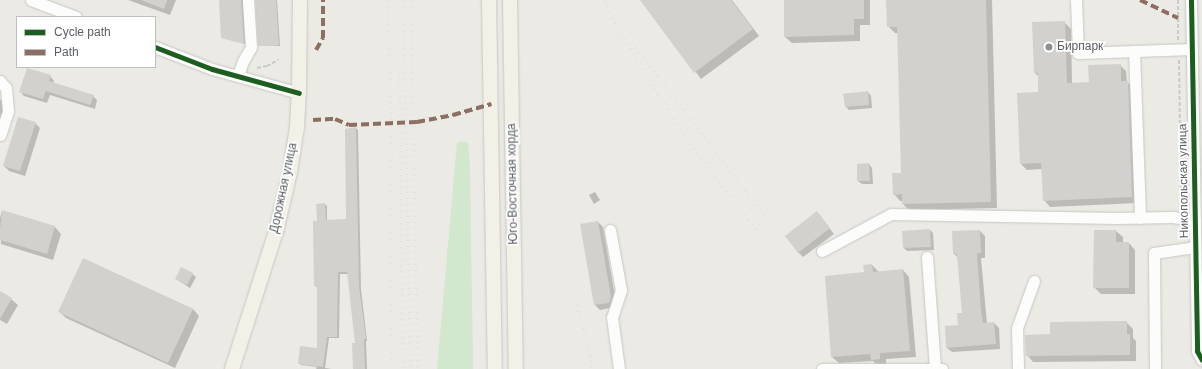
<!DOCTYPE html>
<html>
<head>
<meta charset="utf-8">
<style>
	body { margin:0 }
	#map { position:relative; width:1202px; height:369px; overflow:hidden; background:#ebeae4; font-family:Arial,sans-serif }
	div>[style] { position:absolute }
	.green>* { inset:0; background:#d2e8ce }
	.shadow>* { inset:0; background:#0003 }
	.building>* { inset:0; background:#d2d1ce }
	.path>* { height:2px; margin-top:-1px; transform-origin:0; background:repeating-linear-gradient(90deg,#c7ccc9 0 4px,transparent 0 6px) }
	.roads { filter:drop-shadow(0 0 1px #c7c7c5) drop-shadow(0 0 1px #c7c7c5) }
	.minor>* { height:11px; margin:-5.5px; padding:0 5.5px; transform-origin:5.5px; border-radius:5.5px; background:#fcfcfb }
	.major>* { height:14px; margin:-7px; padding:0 7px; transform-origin:7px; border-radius:7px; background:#f2f0e7 }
	.rail>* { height:3px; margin-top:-1.5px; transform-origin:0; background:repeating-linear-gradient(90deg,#e2e2e1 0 1px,transparent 0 6px) }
	.quiet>* { height:4px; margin-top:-2px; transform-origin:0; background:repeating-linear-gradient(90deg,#8d6e63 0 8px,transparent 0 12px) }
	.cycleway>* { height:5px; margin:-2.5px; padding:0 2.5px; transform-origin:2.5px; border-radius:2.5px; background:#1b5e20 }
	.dots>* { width:11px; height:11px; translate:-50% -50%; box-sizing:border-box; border:2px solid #fff; border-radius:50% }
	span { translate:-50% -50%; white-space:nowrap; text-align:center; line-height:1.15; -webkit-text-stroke:3.5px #fff; paint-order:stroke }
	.poi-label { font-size:12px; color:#5a5e63 }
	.left { translate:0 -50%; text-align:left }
	.street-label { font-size:12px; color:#5a5e63 }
	.legend { position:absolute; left:16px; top:16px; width:140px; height:52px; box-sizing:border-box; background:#fff; border:1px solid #bdbfc1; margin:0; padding:5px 7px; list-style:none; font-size:12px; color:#5a5e63 }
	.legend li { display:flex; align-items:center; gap:8px; height:20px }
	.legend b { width:20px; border:1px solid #bdbfc1 }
</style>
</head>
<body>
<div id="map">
	<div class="green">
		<i style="clip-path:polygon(457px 142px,468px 142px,470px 165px,473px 369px,437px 369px)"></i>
	</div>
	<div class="shadow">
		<i style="clip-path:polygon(128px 0,176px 0,170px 15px)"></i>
		<i style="clip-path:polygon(220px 0,243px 0,245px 44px,222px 37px)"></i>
		<i style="clip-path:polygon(256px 0,277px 0,280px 46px,259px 45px)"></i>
		<i style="clip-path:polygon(642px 0,732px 0,759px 36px,701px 79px)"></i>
		<i style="clip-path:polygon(785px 0,870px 0,870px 25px,860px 25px,860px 41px,792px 43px,785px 37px)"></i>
		<i style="clip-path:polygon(887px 0,992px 0,997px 208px,909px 210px,903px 204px,903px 201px,900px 201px,894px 194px,902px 174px,898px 33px,895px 33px,888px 26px)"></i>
		<i style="clip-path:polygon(1064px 22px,1071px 29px,1072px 84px,1090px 83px,1120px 65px,1126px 71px,1127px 82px,1134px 88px,1138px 203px,1050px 207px,1044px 200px,1042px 169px,1027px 170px,1021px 164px,1039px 93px,1039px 77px,1035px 73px,1033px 23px)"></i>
		<i style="clip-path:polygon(50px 76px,54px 81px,53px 84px,93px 96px,97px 100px,95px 109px,50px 95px,47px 103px,24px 96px,20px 91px)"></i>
		<i style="clip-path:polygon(868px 92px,871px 96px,872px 108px,849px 110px,846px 107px,844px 94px)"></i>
		<i style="clip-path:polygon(0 99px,6px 105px,0 135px)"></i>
		<i style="clip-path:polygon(35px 123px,40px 128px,25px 176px,9px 171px,4px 166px)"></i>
		<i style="clip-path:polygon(356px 128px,358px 130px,361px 289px,367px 341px,366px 341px,367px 369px,354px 369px,356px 344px,348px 274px,340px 274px,339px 338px,329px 338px,325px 368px,332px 369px,316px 369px,317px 367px,301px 365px,299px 363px,318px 349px,318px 288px,315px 286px,318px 222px,325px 204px,327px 206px,327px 221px,347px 220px,346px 130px)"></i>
		<i style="clip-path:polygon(869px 164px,872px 168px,873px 184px,862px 184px,858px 181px)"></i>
		<i style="clip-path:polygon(595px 192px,600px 200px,594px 204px,589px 195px)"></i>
		<i style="clip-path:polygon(2px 211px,55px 227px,61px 234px,53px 260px,1px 244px,0 218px)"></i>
		<i style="clip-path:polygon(821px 217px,834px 234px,803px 257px,798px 252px)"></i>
		<i style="clip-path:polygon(598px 222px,603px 227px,616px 302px,614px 307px,600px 310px,595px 305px)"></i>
		<i style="clip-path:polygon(930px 230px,933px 233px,934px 250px,907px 251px,904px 248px)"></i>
		<i style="clip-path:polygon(980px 231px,985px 236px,985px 258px,981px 258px,987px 324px,994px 323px,999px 328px,1000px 349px,952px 352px,947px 348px,959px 326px,963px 314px,959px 258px,954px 254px)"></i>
		<i style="clip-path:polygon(1095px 231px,1116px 231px,1123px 237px,1123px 243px,1129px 243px,1135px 250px,1135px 294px,1101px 294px,1094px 287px)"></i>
		<i style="clip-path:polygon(84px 259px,193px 309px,199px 316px,175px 368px,66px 318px,60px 312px)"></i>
		<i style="clip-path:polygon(872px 265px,879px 272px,903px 270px,909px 277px,916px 357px,886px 359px,886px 365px,878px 366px,873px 361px,839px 363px,832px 357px,865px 273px)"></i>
		<i style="clip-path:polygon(192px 274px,196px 277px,190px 288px,176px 279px)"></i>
		<i style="clip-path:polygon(0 292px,11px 299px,18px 305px,7px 324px,0 320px)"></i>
		<i style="clip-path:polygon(1126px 322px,1133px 329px,1133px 338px,1136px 341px,1136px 361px,1033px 362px,1027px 355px,1051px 335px)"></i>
	</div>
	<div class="building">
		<i style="clip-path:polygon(141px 0,167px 0,164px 9px)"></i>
		<i style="clip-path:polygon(219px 0,241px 0,244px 44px,221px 38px)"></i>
		<i style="clip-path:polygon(255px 0,276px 0,279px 45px,258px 46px)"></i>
		<i style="clip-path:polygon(640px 0,731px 0,753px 29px,694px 73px)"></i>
		<i style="clip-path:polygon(784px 0,864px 0,864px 19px,854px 19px,854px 35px,784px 37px)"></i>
		<i style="clip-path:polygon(886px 0,986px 0,991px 202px,902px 204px,902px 194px,893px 195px,892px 173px,901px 173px,897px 27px,887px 27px)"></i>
		<i style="clip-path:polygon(1065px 21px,1067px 83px,1089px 82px,1088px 65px,1121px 64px,1121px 81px,1128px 81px,1132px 197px,1043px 201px,1041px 163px,1020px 164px,1017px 93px,1038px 92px,1038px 73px,1034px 73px,1032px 22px)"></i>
		<i style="clip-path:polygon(27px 68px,51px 75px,49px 81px,94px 95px,90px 105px,46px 91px,43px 99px,19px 92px)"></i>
		<i style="clip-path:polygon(868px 91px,869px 105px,845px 107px,843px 94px)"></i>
		<i style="clip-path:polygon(18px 117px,36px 122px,20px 171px,3px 166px)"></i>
		<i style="clip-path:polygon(356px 127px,359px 286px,366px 339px,364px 339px,365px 369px,353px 369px,352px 343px,355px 343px,347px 272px,338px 272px,337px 337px,327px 337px,323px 367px,298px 364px,300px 346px,317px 348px,317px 286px,314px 286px,313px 221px,317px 221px,316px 204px,325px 203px,326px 220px,346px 219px,345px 129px)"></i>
		<i style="clip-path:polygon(869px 163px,870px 181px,857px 181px,857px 164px)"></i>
		<i style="clip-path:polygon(2px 210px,55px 226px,47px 254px,0 240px)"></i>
		<i style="clip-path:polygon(817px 211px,830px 228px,798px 253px,785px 236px)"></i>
		<i style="clip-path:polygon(598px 221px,611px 297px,609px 303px,594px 305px,580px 224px)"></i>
		<i style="clip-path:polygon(930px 229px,931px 247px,903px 248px,902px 231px)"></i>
		<i style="clip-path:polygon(980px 230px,981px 253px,977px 253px,981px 311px,983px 323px,994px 322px,996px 344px,946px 348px,945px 326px,958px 325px,957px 313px,962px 313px,957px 254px,953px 254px,952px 231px)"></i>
		<i style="clip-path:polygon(1094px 230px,1116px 230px,1116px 242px,1129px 242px,1129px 288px,1093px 288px)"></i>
		<i style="clip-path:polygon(83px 258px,193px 309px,168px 363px,58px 312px)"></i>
		<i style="clip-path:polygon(872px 264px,873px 272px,903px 269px,910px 351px,880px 353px,880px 359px,871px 360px,870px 354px,831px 357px,825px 276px,864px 272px,863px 265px)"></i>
		<i style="clip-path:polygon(181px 267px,193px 273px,187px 285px,175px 279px)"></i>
		<i style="clip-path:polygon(0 291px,12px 298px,0 319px)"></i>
		<i style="clip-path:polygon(1127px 321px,1127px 334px,1130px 334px,1130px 355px,1026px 356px,1025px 335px,1050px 334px,1050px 322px)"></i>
	</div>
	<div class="path">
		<i style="left:1178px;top:0;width:40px;rotate:90deg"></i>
		<i style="left:1179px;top:60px;width:148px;rotate:89.2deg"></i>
		<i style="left:257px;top:68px;width:10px;rotate:-11deg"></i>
		<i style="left:267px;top:66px;width:13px;rotate:-29deg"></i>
		<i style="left:1181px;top:228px;width:10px;rotate:90deg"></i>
	</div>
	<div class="roads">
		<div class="minor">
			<i style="left:31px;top:0;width:48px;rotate:20.7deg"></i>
			<i style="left:1076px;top:0;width:53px;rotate:87.8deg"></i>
			<i style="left:1078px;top:53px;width:114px;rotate:-2deg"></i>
			<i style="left:1191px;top:0;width:351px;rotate:89deg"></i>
			<i style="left:1197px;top:351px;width:10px;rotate:61deg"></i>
			<i style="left:155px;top:47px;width:61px;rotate:21.1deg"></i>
			<i style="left:212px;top:69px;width:90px;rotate:15.4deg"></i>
			<i style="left:1134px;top:51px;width:167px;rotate:87.9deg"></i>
			<i style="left:238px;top:76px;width:16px;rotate:-72deg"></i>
			<i style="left:243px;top:61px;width:16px;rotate:-60deg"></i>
			<i style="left:251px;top:47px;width:47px;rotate:-93.7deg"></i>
			<i style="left:0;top:81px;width:9px;rotate:49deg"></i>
			<i style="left:6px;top:88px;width:23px;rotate:85deg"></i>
			<i style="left:8px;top:111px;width:25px;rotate:108deg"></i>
			<i style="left:610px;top:230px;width:61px;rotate:79.6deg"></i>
			<i style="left:621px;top:290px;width:28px;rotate:108deg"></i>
			<i style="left:612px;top:317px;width:52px;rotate:82.3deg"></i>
			<i style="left:822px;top:251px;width:78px;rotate:-28.2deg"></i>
			<i style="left:891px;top:214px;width:226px;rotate:1deg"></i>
			<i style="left:1117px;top:218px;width:55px;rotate:-1deg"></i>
			<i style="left:1172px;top:217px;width:23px;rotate:7deg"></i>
			<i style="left:927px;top:257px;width:112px;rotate:85.9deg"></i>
			<i style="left:822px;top:369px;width:120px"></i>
			<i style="left:1018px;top:369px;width:41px;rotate:-91.4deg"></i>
			<i style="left:1017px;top:328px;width:50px;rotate:-70.1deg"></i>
			<i style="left:1155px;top:369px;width:116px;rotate:-90.5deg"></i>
			<i style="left:1154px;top:253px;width:41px;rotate:-8.3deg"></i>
		</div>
		<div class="major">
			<i style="left:489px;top:0;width:369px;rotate:89.1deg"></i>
			<i style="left:510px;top:0;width:369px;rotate:89.1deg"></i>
			<i style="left:232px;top:369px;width:148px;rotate:-72.3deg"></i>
			<i style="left:277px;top:228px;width:57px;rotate:-76.9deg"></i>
			<i style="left:290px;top:172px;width:46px;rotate:-81.2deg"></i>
			<i style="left:297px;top:127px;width:34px;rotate:-87deg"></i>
			<i style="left:299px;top:93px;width:93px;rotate:-89.4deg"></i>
		</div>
	</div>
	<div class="rail">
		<i style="left:388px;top:0;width:112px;rotate:88.5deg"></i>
		<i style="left:391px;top:112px;width:132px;rotate:90.4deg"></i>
		<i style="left:390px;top:244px;width:125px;rotate:89.1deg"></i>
		<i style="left:403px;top:0;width:369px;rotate:88.8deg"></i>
		<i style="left:411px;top:0;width:369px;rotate:88.9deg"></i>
		<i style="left:605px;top:0;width:18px;rotate:68deg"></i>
		<i style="left:612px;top:17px;width:82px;rotate:59.4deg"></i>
		<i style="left:654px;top:88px;width:72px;rotate:57deg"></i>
		<i style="left:693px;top:148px;width:110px;rotate:52deg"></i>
		<i style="left:632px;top:42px;width:233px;rotate:52.7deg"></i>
		<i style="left:399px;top:67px;width:302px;rotate:89.2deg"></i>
		<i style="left:574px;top:293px;width:58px;rotate:75deg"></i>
		<i style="left:589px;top:349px;width:20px;rotate:81deg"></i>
	</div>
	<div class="quiet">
		<i style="left:1140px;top:0;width:42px;rotate:25.3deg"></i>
		<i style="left:316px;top:50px;width:14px;rotate:-60deg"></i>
		<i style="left:323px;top:38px;width:38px;rotate:-90deg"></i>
		<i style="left:313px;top:120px;width:22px;rotate:-3deg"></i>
		<i style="left:335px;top:119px;width:15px;rotate:23deg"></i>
		<i style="left:349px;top:125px;width:68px;rotate:-2.5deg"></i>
		<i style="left:417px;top:122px;width:37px;rotate:-11deg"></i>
		<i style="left:453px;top:115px;width:40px;rotate:-16deg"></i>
	</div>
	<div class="cycleway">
		<i style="left:1191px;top:0;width:351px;rotate:89deg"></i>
		<i style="left:1197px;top:351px;width:10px;rotate:61deg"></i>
		<i style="left:155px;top:47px;width:61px;rotate:21.1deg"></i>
		<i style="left:212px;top:69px;width:90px;rotate:15.4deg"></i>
	</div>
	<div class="dots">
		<i style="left:1049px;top:47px;background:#8d8f90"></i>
	</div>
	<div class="poi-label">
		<span class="left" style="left:1057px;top:47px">Бирпарк</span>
	</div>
	<div class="street-label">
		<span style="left:1184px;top:181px;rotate:-91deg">Никопольская улица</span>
		<span style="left:513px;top:184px;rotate:-91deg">Юго-Восточная хорда</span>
		<span style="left:284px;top:188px;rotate:-78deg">Дорожная улица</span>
	</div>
	<ul class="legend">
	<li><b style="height:5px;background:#1b5e20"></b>Cycle path</li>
	<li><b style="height:5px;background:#8d6e63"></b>Path</li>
	</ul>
</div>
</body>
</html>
